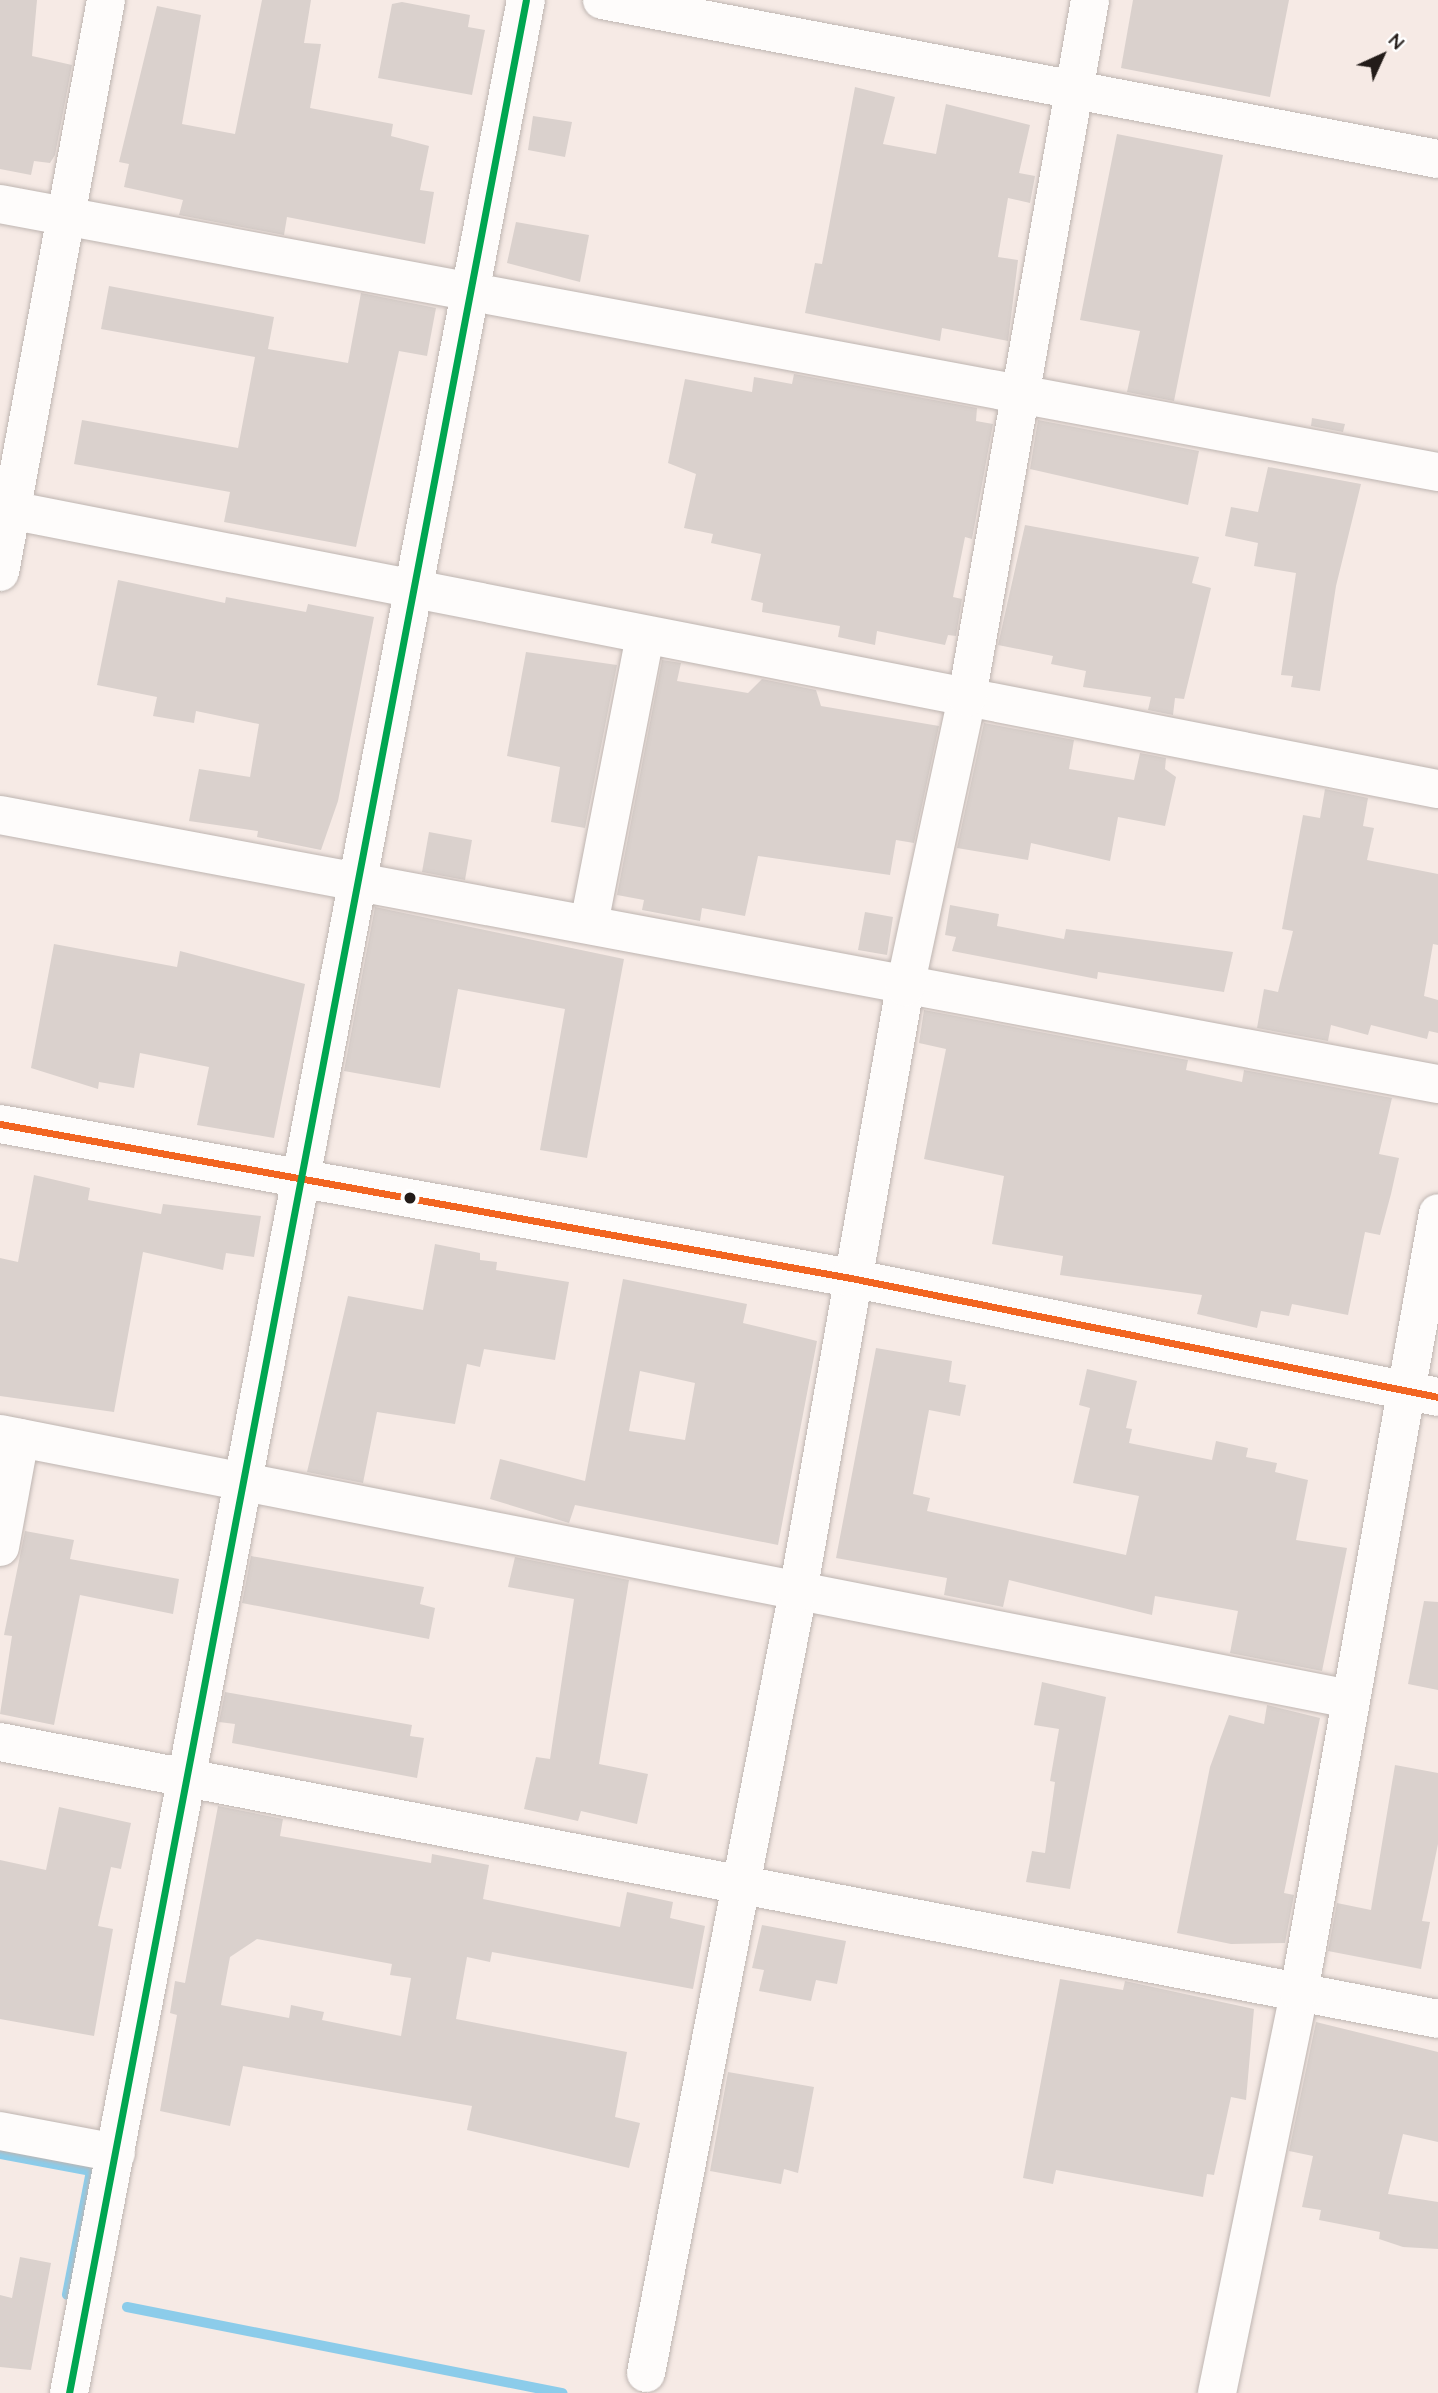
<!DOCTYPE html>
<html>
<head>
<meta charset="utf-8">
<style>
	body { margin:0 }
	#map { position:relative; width:1438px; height:2393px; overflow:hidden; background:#f6eae5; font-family:Quicksand,sans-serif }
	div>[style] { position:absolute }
	.stream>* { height:10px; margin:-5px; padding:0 5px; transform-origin:5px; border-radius:5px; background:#8cccea }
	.building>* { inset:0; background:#dad1cd }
	.roads { filter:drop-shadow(0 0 2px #beb5b1) drop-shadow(0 0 2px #beb5b1) }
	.minor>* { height:38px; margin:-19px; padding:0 19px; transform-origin:19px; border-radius:19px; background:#fefcfb }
	.tertiary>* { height:38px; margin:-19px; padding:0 19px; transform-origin:19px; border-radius:19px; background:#fefcfb }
	.bus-1>* { height:7px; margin:-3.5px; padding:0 3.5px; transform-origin:3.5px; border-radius:3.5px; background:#f26522 }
	.bus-2>* { height:7px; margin:-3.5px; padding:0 3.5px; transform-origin:3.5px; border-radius:3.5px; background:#00a651 }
	.dots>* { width:19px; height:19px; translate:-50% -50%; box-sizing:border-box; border:4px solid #fff; border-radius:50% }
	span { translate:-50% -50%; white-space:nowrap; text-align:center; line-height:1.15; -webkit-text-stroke:6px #fff; paint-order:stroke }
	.north { position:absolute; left:1347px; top:21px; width:70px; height:70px; -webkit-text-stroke:5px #fff; paint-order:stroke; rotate:45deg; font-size:19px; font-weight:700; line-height:28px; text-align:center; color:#231c19 }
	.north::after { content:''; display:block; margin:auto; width:24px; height:32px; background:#231c19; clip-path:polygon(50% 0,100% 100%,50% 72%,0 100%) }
</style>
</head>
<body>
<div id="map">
	<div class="stream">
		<i style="left:0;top:2154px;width:93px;rotate:10.6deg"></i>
		<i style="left:91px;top:2171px;width:126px;rotate:101deg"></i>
		<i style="left:127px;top:2307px;width:444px;rotate:11.2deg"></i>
	</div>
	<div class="building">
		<i style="clip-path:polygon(0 0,37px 0,32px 56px,72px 65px,55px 155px,50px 163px,34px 161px,31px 175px,0 169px)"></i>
		<i style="clip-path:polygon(262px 0,311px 0,304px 43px,321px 44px,310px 108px,393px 124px,391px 136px,429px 146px,420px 190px,434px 192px,425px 244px,287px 217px,284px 235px,179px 215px,183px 200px,124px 187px,129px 164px,119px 162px,157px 6px,201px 15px,182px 124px,235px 134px)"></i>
		<i style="clip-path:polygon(1133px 0,1289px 0,1270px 97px,1121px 68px)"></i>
		<i style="clip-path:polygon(402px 2px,470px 15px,468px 27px,485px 30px,472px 95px,378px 78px,392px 4px)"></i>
		<i style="clip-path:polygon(855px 87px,895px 97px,883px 144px,936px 154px,946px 104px,1030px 125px,1019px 173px,1035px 176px,1030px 203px,1008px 198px,998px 257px,1018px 260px,1008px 341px,942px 328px,940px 341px,805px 313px,815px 263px,822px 264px)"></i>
		<i style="clip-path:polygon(533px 116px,572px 122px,565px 157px,528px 150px)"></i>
		<i style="clip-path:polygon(1117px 134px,1223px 155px,1174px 401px,1127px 392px,1140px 331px,1080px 320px)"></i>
		<i style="clip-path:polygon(516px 222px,589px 235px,580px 282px,507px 263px)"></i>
		<i style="clip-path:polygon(109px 286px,274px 317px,268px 349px,348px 363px,361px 293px,436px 308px,427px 356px,399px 351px,356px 547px,224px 522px,230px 492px,74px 464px,82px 420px,238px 448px,255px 357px,101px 329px)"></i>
		<i style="clip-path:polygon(794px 374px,977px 408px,976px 421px,993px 424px,972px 539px,965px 537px,953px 597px,962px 599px,956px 636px,948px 635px,945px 645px,877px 631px,875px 645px,838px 637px,840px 626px,762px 612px,763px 603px,751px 600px,761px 554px,711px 543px,713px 534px,684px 528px,696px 474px,668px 463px,685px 379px,752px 392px,754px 377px,792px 384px)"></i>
		<i style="clip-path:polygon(1312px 418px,1345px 424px,1343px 432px,1311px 426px)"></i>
		<i style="clip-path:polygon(1038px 420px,1199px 451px,1188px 505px,1030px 469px)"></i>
		<i style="clip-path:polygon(1268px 467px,1361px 484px,1336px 586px,1320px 691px,1291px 687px,1293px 676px,1281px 675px,1296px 573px,1254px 566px,1258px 543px,1225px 536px,1231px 507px,1258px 512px)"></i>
		<i style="clip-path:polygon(1025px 525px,1199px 557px,1192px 583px,1211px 588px,1184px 699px,1175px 698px,1173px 715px,1148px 710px,1151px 697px,1083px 687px,1086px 671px,1051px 664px,1053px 656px,998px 645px)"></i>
		<i style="clip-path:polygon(118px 580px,225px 603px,226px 597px,306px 612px,308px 604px,374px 617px,338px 801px,321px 850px,257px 837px,258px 831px,189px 821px,199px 769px,250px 777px,259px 724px,196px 711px,194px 723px,153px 716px,157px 697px,97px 685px)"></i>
		<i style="clip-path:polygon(526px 652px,617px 665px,585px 828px,551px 822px,560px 767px,507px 756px)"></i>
		<i style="clip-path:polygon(662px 660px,681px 663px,677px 681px,748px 693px,762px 679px,816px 690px,821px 706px,939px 726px,914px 843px,896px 840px,890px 875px,758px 856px,745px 916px,702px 908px,700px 921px,642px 910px,644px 900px,617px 895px)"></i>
		<i style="clip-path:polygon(984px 723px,1074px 740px,1069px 769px,1134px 780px,1140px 753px,1166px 758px,1165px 769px,1176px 777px,1165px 826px,1118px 817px,1110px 861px,1031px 843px,1028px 860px,957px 848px)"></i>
		<i style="clip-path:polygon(1325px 789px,1368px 798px,1363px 826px,1374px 828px,1367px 860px,1438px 874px,1438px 945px,1433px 944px,1424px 996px,1438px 1000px,1438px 1033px,1429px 1031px,1427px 1039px,1371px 1025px,1368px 1035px,1331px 1025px,1328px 1041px,1257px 1028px,1264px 989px,1278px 992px,1293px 931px,1282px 929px,1303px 815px,1320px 818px)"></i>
		<i style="clip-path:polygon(429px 832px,472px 840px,465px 880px,422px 872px)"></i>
		<i style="clip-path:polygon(950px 905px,999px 914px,997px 926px,1064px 939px,1066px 929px,1233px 952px,1224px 992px,1098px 972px,1097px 979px,952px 951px,956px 937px,945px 935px)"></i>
		<i style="clip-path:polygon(375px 907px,624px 959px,587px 1158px,540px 1150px,565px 1009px,458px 989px,440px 1088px,344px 1071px)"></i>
		<i style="clip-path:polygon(865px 912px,893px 917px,887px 955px,858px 950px)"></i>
		<i style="clip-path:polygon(54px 944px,177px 967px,180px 951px,305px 984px,274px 1138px,197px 1125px,209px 1067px,140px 1053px,134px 1088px,99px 1082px,98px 1089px,31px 1068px)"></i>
		<i style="clip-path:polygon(924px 1010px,1188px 1060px,1186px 1070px,1242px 1082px,1244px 1070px,1392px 1098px,1379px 1154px,1399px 1158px,1391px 1194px,1380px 1235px,1365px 1232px,1348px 1315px,1292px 1304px,1289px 1316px,1261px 1311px,1257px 1328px,1197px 1314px,1202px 1295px,1060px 1275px,1063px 1256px,992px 1244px,1004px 1176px,924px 1159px,946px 1049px,919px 1043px)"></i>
		<i style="clip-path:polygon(34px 1175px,90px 1188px,88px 1200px,161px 1214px,163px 1204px,261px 1216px,254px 1257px,226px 1253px,223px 1270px,143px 1252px,114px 1412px,0 1396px,0 1258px,18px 1262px)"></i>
		<i style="clip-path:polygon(435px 1244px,480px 1253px,480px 1260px,497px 1262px,496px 1270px,569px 1282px,555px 1360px,484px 1349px,480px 1367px,467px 1364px,455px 1424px,377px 1412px,363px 1483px,307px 1472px,348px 1296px,423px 1310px)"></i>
		<i style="clip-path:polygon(evenodd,623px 1279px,747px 1304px,743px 1323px,817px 1341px,778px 1545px,575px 1505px,569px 1523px,490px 1499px,500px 1459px,585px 1481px,623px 1279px,640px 1371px,695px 1383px,685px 1440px,629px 1431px,640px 1371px)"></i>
		<i style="clip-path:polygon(876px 1348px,952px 1361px,949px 1382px,966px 1385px,960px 1416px,929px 1410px,913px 1494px,930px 1498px,927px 1511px,1126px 1555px,1139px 1496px,1073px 1483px,1090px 1408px,1079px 1405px,1087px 1369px,1137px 1381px,1126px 1428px,1132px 1429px,1129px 1443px,1212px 1460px,1216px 1441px,1248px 1448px,1246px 1457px,1277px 1463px,1275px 1472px,1308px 1480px,1296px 1540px,1347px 1548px,1322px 1671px,1230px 1653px,1238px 1611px,1155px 1596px,1152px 1615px,1009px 1580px,1003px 1607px,944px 1595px,947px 1578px,836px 1558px)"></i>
		<i style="clip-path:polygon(25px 1531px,74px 1540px,70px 1559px,179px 1579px,173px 1614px,80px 1595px,54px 1725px,0 1714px,12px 1636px,4px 1635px)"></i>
		<i style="clip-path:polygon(251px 1556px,424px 1587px,420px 1604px,435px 1608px,429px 1639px,242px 1603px)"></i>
		<i style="clip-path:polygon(515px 1557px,629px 1580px,599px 1764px,648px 1774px,637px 1824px,581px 1811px,578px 1821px,524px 1809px,536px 1757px,550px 1759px,574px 1599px,508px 1587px)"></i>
		<i style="clip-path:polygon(1424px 1601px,1438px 1602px,1438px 1690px,1408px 1684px)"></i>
		<i style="clip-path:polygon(1042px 1682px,1106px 1697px,1070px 1889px,1026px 1882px,1032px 1851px,1045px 1853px,1055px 1782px,1050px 1781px,1059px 1729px,1034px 1725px)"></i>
		<i style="clip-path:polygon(225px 1692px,412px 1725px,410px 1736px,424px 1738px,417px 1778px,232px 1743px,235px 1724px,219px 1722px)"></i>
		<i style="clip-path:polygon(1267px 1705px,1320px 1718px,1284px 1893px,1294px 1895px,1285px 1943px,1231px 1944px,1177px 1933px,1210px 1767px,1229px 1715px,1264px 1724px)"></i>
		<i style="clip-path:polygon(1395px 1765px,1438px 1773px,1438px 1844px,1422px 1921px,1430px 1922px,1421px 1969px,1328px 1951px,1337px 1903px,1371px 1910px)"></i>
		<i style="clip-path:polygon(evenodd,218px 1806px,283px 1819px,280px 1836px,431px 1863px,432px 1854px,489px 1865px,483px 1899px,620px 1927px,627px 1892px,673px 1902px,670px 1918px,705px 1926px,693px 1989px,492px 1952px,490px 1962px,467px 1957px,456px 2019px,627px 2052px,615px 2117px,640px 2123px,629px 2168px,467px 2130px,472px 2106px,243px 2066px,230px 2126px,160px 2111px,177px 2015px,170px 2013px,175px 1981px,185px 1983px,218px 1806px,257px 1939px,392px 1964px,390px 1975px,411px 1978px,401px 2036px,322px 2020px,324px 2012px,291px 2005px,289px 2018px,221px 2005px,230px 1957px,257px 1939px)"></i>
		<i style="clip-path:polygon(59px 1807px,131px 1823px,121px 1869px,111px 1867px,98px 1926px,113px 1929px,94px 2036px,0 2019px,0 1860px,46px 1870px)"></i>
		<i style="clip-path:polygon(762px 1925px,846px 1941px,837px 1984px,816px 1980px,811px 2001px,759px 1991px,764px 1970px,752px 1968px)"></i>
		<i style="clip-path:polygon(1060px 1979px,1123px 1990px,1125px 1981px,1254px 2009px,1246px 2100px,1231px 2097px,1214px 2175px,1207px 2174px,1203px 2197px,1056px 2170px,1053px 2184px,1023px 2178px)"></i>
		<i style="clip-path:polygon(1316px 2022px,1438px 2052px,1438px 2142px,1403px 2134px,1388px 2194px,1438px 2202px,1438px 2249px,1403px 2247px,1379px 2239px,1380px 2232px,1319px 2220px,1321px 2210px,1302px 2207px,1313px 2156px,1289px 2151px)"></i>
		<i style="clip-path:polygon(728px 2072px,814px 2087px,798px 2173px,784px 2169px,781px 2184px,710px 2171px)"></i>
		<i style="clip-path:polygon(20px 2257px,51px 2263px,31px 2370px,0 2367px,0 2295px,12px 2298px)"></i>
	</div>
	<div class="roads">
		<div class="minor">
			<i style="left:602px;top:0;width:851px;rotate:10.77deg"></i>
			<i style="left:0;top:204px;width:1463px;rotate:10.56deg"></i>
			<i style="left:0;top:508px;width:1465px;rotate:11.06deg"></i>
			<i style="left:0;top:572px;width:582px;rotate:-79.5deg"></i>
			<i style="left:0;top:815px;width:1463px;rotate:10.6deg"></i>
			<i style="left:589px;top:924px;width:294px;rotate:-79deg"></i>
			<i style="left:0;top:1434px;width:1376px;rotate:11.11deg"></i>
			<i style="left:0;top:1547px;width:111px;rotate:-79.6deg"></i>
			<i style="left:0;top:1742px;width:1464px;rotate:10.9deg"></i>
			<i style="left:0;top:2131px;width:118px;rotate:10.7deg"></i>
			<i style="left:646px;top:2373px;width:796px;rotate:-78.99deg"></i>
			<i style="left:798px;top:1592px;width:614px;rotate:-79.97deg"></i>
			<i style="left:905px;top:987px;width:297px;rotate:-77.9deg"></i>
			<i style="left:967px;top:697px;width:708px;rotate:-79.99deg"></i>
			<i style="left:69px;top:2393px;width:2436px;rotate:-79.19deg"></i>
			<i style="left:1217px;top:2393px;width:409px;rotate:-78.4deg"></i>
			<i style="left:1299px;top:1992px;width:791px;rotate:-79.88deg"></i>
		</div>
		<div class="tertiary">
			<i style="left:0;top:1124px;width:865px;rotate:10.26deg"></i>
			<i style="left:851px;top:1278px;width:599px;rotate:11.46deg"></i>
		</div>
	</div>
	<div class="bus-1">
		<i style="left:0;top:1124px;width:865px;rotate:10.26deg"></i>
		<i style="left:851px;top:1278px;width:599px;rotate:11.46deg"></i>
	</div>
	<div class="bus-2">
		<i style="left:69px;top:2393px;width:2436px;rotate:-79.19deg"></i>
	</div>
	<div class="dots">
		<i style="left:410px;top:1198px;background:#231c19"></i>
	</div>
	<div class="north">N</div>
</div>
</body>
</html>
